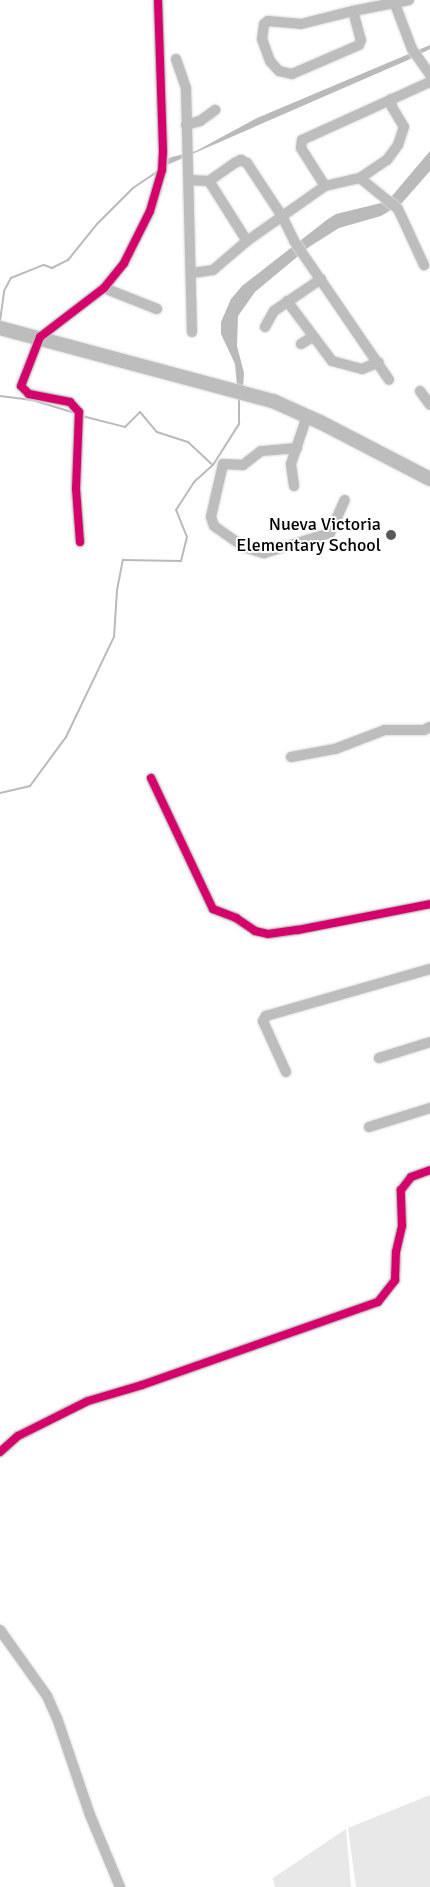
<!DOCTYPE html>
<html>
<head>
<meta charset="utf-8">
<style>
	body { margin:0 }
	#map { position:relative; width:430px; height:1887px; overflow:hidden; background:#fff; font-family:Signika,sans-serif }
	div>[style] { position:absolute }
	.green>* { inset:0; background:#e8e8e8 }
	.water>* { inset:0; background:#bababa }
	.stream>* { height:2px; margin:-1px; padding:0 1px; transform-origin:1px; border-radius:1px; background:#bababa }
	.roads { filter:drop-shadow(0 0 1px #dbdbdb) drop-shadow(0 0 1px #dbdbdb) }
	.minor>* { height:10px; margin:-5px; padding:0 5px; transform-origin:5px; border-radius:5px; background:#bdbdbd }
	.major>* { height:14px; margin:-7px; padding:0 7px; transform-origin:7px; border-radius:7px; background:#bdbdbd }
	.cycleway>* { height:8px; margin:-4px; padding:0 4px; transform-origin:4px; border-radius:4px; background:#d6006c }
	.dots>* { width:14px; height:14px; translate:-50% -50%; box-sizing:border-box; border:2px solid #fff; border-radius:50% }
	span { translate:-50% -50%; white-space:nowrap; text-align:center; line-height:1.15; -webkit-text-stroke:4px #fff; paint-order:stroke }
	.poi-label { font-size:18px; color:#000 }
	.right { translate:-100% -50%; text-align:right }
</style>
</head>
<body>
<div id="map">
	<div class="green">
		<i style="clip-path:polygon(430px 1795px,430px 1887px,356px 1887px,348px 1828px)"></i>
		<i style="clip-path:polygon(346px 1829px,351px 1887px,275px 1887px,273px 1878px)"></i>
	</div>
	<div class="water">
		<i style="clip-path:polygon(430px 45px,430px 49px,408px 60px,167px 165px,167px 159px,172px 157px,196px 151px,257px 118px)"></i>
		<i style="clip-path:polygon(430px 151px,430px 171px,401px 204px,381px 216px,339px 228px,309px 247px,255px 292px,238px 316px,237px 346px,244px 373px,243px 389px,237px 386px,235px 364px,221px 334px,221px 322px,231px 299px,242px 286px,328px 219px,336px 214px,381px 203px,392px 196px)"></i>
	</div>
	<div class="stream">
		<i style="left:0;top:321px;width:30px;rotate:-82deg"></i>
		<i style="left:4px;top:291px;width:15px;rotate:-62deg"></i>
		<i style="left:11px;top:278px;width:35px;rotate:-22deg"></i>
		<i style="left:44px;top:265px;width:9px;rotate:21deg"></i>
		<i style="left:52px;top:268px;width:18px;rotate:-27deg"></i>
		<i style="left:68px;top:260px;width:46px;rotate:-51.1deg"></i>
		<i style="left:97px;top:224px;width:51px;rotate:-45deg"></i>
		<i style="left:133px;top:188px;width:30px;rotate:-34deg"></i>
		<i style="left:0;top:396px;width:32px;rotate:7deg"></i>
		<i style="left:32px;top:400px;width:45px;rotate:16.8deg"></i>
		<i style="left:82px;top:416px;width:44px;rotate:14.3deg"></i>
		<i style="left:125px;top:427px;width:21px;rotate:-45deg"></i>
		<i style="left:140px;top:412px;width:26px;rotate:50deg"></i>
		<i style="left:157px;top:432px;width:33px;rotate:18deg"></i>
		<i style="left:188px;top:442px;width:34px;rotate:43deg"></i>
		<i style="left:0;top:793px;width:31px;rotate:-13deg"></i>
		<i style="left:30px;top:786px;width:61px;rotate:-53.7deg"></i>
		<i style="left:66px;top:737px;width:111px;rotate:-64.4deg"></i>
		<i style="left:114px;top:637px;width:47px;rotate:-86.3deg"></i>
		<i style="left:117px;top:590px;width:31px;rotate:-79deg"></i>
		<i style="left:123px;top:560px;width:58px;rotate:1deg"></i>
		<i style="left:181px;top:561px;width:25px;rotate:-76deg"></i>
		<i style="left:187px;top:537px;width:29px;rotate:-112deg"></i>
		<i style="left:176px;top:510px;width:33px;rotate:-57deg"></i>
		<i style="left:194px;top:482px;width:25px;rotate:-42deg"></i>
		<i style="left:213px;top:465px;width:49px;rotate:-57.6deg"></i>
		<i style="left:239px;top:424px;width:27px;rotate:-90deg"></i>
	</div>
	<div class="roads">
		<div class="minor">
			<i style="left:395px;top:4px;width:48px;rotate:69.3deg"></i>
			<i style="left:412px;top:49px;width:32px;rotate:55deg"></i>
			<i style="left:353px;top:11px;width:30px;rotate:75deg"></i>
			<i style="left:361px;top:40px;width:5px;rotate:112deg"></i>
			<i style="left:359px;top:45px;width:73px;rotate:156.6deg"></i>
			<i style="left:292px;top:74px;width:13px;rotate:-167deg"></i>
			<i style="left:279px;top:71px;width:13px;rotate:-132deg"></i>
			<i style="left:270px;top:61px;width:23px;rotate:-110deg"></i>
			<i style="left:262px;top:39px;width:15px;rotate:-82deg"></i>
			<i style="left:264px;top:24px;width:5px;rotate:-37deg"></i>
			<i style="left:268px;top:21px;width:33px;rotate:5deg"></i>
			<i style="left:301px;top:24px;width:54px;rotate:-14deg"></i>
			<i style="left:353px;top:11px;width:57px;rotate:-11.1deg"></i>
			<i style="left:176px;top:59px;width:31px;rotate:71deg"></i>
			<i style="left:186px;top:88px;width:244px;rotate:88.6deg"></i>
			<i style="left:186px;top:125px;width:15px;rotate:-16deg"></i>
			<i style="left:200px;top:121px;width:19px;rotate:-36deg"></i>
			<i style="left:360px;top:178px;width:49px;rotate:39.2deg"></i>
			<i style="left:398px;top:209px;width:62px;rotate:65.1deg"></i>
			<i style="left:189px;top:180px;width:20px;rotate:3deg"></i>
			<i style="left:209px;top:181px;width:32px;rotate:-35deg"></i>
			<i style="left:235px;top:163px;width:7px;rotate:-27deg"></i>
			<i style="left:241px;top:160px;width:7px;rotate:27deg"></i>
			<i style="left:247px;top:163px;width:64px;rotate:56.6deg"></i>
			<i style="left:282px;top:216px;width:28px;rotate:64deg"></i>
			<i style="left:294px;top:241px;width:168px;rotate:55.6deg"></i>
			<i style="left:209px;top:181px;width:71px;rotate:57.7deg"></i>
			<i style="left:325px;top:186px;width:45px;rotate:-122.3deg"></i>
			<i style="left:301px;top:148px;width:8px;rotate:-83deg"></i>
			<i style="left:302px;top:140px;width:141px;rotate:-24.4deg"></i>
			<i style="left:192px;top:273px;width:21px;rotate:-8deg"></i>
			<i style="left:213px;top:270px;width:45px;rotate:-40.5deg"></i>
			<i style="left:247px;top:241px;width:95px;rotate:-35.2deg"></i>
			<i style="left:325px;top:186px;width:36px;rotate:-13deg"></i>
			<i style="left:360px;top:178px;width:32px;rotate:-34deg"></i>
			<i style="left:387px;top:160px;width:19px;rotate:-54deg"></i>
			<i style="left:398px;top:145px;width:19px;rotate:-72deg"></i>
			<i style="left:404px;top:127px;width:23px;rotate:-121deg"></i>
			<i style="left:392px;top:107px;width:8px;rotate:-97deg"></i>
			<i style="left:104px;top:288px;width:57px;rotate:21.6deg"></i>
			<i style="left:287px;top:301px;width:75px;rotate:53.1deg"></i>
			<i style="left:332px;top:361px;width:31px;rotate:15deg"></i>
			<i style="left:362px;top:369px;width:18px;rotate:-22deg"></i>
			<i style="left:265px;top:327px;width:18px;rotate:-61deg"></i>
			<i style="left:274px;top:311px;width:57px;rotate:-34.2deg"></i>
			<i style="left:301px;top:344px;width:13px;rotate:-32deg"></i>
			<i style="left:420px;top:391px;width:17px;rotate:54deg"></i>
			<i style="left:297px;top:448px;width:36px;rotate:175deg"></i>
			<i style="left:261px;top:451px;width:23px;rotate:142deg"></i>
			<i style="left:243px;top:465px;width:20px;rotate:-177deg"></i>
			<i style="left:223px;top:464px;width:54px;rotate:102.8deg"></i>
			<i style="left:211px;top:517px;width:9px;rotate:72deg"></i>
			<i style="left:214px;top:526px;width:37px;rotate:35deg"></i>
			<i style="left:244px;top:547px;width:21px;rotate:17deg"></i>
			<i style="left:264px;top:553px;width:69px;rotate:-16.9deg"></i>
			<i style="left:330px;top:533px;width:36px;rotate:-66deg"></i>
			<i style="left:294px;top:486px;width:22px;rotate:-98deg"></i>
			<i style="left:291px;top:464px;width:51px;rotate:-71.6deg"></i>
			<i style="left:80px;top:542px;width:53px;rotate:-94.3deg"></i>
			<i style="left:76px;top:489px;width:77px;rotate:-87.8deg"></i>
			<i style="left:79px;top:412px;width:13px;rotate:-132deg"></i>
			<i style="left:70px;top:402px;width:42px;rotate:-169deg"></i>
			<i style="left:29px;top:394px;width:11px;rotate:-135deg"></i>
			<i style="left:21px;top:386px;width:53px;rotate:-68.8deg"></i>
			<i style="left:40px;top:337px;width:81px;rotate:-37.4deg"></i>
			<i style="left:104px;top:288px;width:32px;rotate:-51deg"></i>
			<i style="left:124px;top:263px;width:58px;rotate:-63.4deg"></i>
			<i style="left:150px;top:211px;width:43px;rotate:-73.7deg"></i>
			<i style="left:162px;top:170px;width:19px;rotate:-87deg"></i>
			<i style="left:163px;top:151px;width:151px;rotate:-91.9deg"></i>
			<i style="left:291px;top:757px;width:45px;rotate:-10.3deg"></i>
			<i style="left:335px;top:749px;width:53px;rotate:-20.8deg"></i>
			<i style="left:385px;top:730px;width:39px"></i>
			<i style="left:424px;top:730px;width:7px;rotate:-27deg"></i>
			<i style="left:151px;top:778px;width:145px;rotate:64.7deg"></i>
			<i style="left:213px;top:909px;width:25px;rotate:21deg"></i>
			<i style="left:236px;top:918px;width:23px;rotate:34deg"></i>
			<i style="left:255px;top:931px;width:13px;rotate:13deg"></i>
			<i style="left:268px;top:934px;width:30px;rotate:-8deg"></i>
			<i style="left:298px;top:930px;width:135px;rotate:-11.1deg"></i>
			<i style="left:379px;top:1058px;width:53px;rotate:-17.4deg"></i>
			<i style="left:286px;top:1072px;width:56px;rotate:-114.3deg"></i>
			<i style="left:263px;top:1021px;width:6px;rotate:-59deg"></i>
			<i style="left:266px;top:1016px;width:171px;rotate:-16deg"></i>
			<i style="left:369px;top:1127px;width:64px;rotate:-17.3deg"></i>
			<i style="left:0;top:1452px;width:24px;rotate:-42deg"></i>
			<i style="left:18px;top:1436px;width:78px;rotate:-26.6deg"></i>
			<i style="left:88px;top:1401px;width:56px;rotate:-16.5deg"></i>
			<i style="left:142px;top:1385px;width:250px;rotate:-19.4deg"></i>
			<i style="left:378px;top:1302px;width:28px;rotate:-52deg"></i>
			<i style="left:395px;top:1280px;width:28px;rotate:-88deg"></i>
			<i style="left:396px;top:1252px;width:27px;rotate:-77deg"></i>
			<i style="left:402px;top:1226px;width:36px;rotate:-92deg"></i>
			<i style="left:401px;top:1190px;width:16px;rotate:-52deg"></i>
			<i style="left:411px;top:1177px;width:20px;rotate:-20deg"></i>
			<i style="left:0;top:1630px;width:81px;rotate:54.5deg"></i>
			<i style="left:47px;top:1696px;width:24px;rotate:66deg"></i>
			<i style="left:57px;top:1718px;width:102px;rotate:71.2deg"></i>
			<i style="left:90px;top:1815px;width:78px;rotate:67.4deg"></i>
		</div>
		<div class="major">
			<i style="left:0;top:328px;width:283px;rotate:15deg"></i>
			<i style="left:273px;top:401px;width:51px;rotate:24.1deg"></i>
			<i style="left:320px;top:422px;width:124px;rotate:27.4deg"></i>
		</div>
	</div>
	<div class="cycleway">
		<i style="left:80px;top:542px;width:53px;rotate:-94.3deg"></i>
		<i style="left:76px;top:489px;width:77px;rotate:-87.8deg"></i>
		<i style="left:79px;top:412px;width:13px;rotate:-132deg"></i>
		<i style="left:70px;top:402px;width:42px;rotate:-169deg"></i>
		<i style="left:29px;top:394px;width:11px;rotate:-135deg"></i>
		<i style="left:21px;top:386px;width:53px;rotate:-68.8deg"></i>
		<i style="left:40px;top:337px;width:81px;rotate:-37.4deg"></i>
		<i style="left:104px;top:288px;width:32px;rotate:-51deg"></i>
		<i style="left:124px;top:263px;width:58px;rotate:-63.4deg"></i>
		<i style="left:150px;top:211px;width:43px;rotate:-73.7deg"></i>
		<i style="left:162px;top:170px;width:19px;rotate:-87deg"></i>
		<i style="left:163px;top:151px;width:151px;rotate:-91.9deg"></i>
		<i style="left:151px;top:778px;width:145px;rotate:64.7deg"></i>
		<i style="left:213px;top:909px;width:25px;rotate:21deg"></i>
		<i style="left:236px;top:918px;width:23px;rotate:34deg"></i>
		<i style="left:255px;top:931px;width:13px;rotate:13deg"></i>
		<i style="left:268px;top:934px;width:30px;rotate:-8deg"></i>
		<i style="left:298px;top:930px;width:135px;rotate:-11.1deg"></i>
		<i style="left:0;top:1452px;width:24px;rotate:-42deg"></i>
		<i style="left:18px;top:1436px;width:78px;rotate:-26.6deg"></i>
		<i style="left:88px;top:1401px;width:56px;rotate:-16.5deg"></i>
		<i style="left:142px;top:1385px;width:250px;rotate:-19.4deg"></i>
		<i style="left:378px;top:1302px;width:28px;rotate:-52deg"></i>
		<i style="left:395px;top:1280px;width:28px;rotate:-88deg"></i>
		<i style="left:396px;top:1252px;width:27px;rotate:-77deg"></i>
		<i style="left:402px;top:1226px;width:36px;rotate:-92deg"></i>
		<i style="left:401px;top:1190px;width:16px;rotate:-52deg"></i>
		<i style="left:411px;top:1177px;width:20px;rotate:-20deg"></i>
	</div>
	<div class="dots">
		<i style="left:391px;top:535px;background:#595959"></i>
	</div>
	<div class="poi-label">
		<span class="right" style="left:381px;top:535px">Nueva Victoria<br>Elementary School</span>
	</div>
</div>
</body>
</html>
